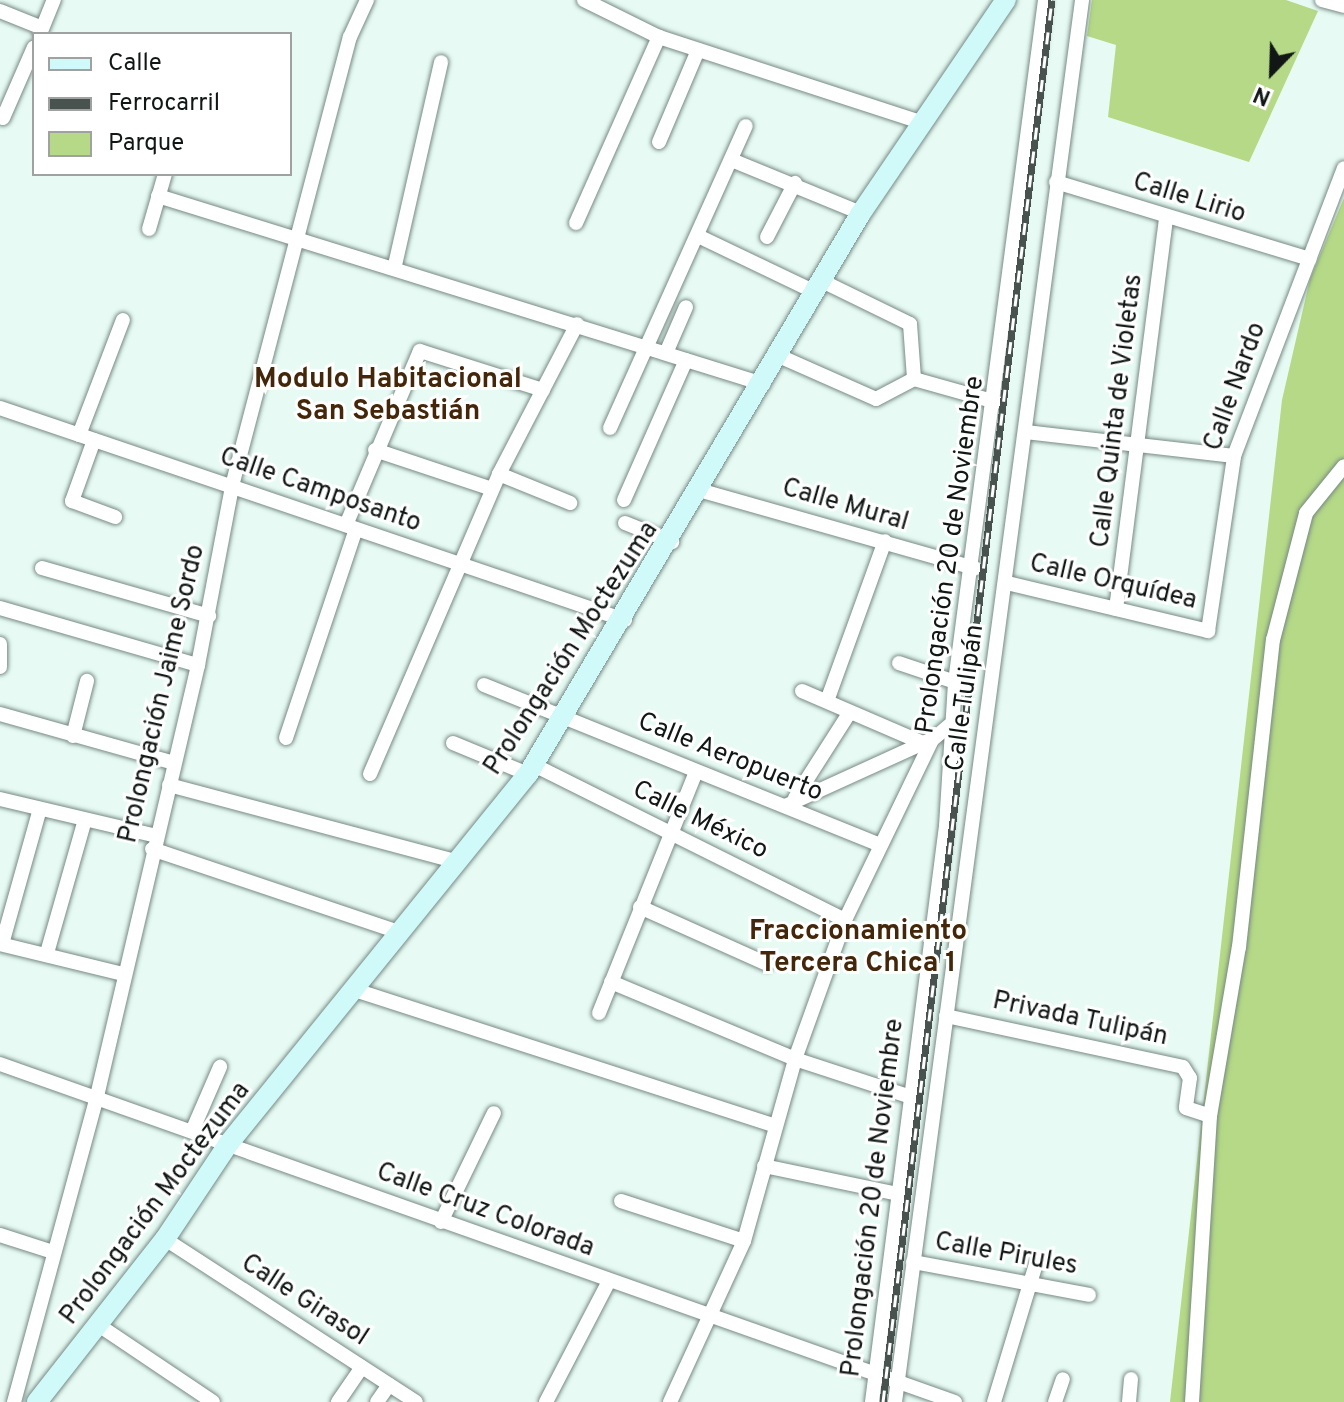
<!DOCTYPE html>
<html>
<head>
<meta charset="utf-8">
<style>
	body { margin:0 }
	#map { position:relative; width:1344px; height:1402px; overflow:hidden; background:#e7fbf4; font-family:Overpass,sans-serif }
	div>[style] { position:absolute }
	.green>* { inset:0; background:#b5d986 }
	.roads { filter:drop-shadow(0 0 2px #778983) drop-shadow(0 0 2px #778983) }
	.minor>* { height:14px; margin:-7px; padding:0 7px; transform-origin:7px; border-radius:7px; background:#fff }
	.secondary>* { height:20px; margin:-10px; padding:0 10px; transform-origin:10px; border-radius:10px; background:#d0faf9 }
	.rail>* { height:7px; margin-top:-3.5px; transform-origin:0; background:repeating-linear-gradient(90deg,#fff 0 12px,#48534f 0 24px); box-sizing:border-box; border-block:2px solid #48534f }
	span { translate:-50% -50%; white-space:nowrap; text-align:center; line-height:1.15; -webkit-text-stroke:6px #fff; paint-order:stroke }
	.street-label { font-size:26px; color:#101715 }
	.neighbourhood-label { font-size:28px; color:#44270a; font-weight:700 }
	.legend { position:absolute; left:32px; top:32px; width:260px; height:144px; box-sizing:border-box; background:#fff; border:2px solid #9fa2a1; margin:0; padding:10px 14px; list-style:none; font-size:24px; color:#101715 }
	.legend li { display:flex; align-items:center; gap:16px; height:40px }
	.legend b { width:40px; border:2px solid #9fa2a1 }
	.north { position:absolute; left:1232px; top:32px; width:80px; height:80px; -webkit-text-stroke:6px #fff; paint-order:stroke; rotate:203deg; font-size:22px; font-weight:700; line-height:32px; text-align:center; color:#101715 }
	.north::after { content:''; display:block; margin:auto; width:28px; height:36px; background:#101715; clip-path:polygon(50% 0,100% 100%,50% 72%,0 100%) }
</style>
</head>
<body>
<div id="map">
	<div class="green">
		<i style="clip-path:polygon(1092px 0,1286px 0,1318px 11px,1249px 162px,1108px 117px,1116px 45px,1087px 36px)"></i>
		<i style="clip-path:polygon(1344px 198px,1344px 1402px,1170px 1402px,1282px 400px,1310px 279px)"></i>
	</div>
	<div class="roads">
		<div class="minor">
			<i style="left:584px;top:0;width:84px;rotate:26.3deg"></i>
			<i style="left:659px;top:37px;width:272px;rotate:18deg"></i>
			<i style="left:1322px;top:0;width:23px;rotate:15deg"></i>
			<i style="left:0;top:11px;width:45px;rotate:22deg"></i>
			<i style="left:40px;top:34px;width:37px;rotate:-68deg"></i>
			<i style="left:3px;top:118px;width:77px;rotate:-66.4deg"></i>
			<i style="left:659px;top:142px;width:100px;rotate:-67deg"></i>
			<i style="left:734px;top:161px;width:137px;rotate:22.3deg"></i>
			<i style="left:1056px;top:182px;width:265px;rotate:16.9deg"></i>
			<i style="left:158px;top:196px;width:634px;rotate:17.26deg"></i>
			<i style="left:576px;top:223px;width:204px;rotate:-66deg"></i>
			<i style="left:149px;top:229px;width:57px;rotate:-73.8deg"></i>
			<i style="left:698px;top:236px;width:130px;rotate:25.6deg"></i>
			<i style="left:767px;top:237px;width:61px;rotate:-62.6deg"></i>
			<i style="left:395px;top:265px;width:208px;rotate:-77.2deg"></i>
			<i style="left:822px;top:281px;width:98px;rotate:26deg"></i>
			<i style="left:910px;top:324px;width:55px;rotate:85.8deg"></i>
			<i style="left:666px;top:353px;width:50px;rotate:-66.5deg"></i>
			<i style="left:779px;top:356px;width:106px;rotate:23.9deg"></i>
			<i style="left:876px;top:399px;width:43px;rotate:-27.8deg"></i>
			<i style="left:914px;top:379px;width:85px;rotate:15.7deg"></i>
			<i style="left:0;top:408px;width:660px;rotate:18.74deg"></i>
			<i style="left:610px;top:428px;width:331px;rotate:-65.8deg"></i>
			<i style="left:1026px;top:432px;width:209px;rotate:6.6deg"></i>
			<i style="left:79px;top:435px;width:123px;rotate:-69.1deg"></i>
			<i style="left:94px;top:440px;width:65px;rotate:109.8deg"></i>
			<i style="left:72px;top:501px;width:46px;rotate:20.4deg"></i>
			<i style="left:375px;top:450px;width:123px;rotate:18.4deg"></i>
			<i style="left:499px;top:474px;width:77px;rotate:22.2deg"></i>
			<i style="left:702px;top:491px;width:284px;rotate:15.8deg"></i>
			<i style="left:624px;top:500px;width:153px;rotate:-66.1deg"></i>
			<i style="left:625px;top:523px;width:51px;rotate:22deg"></i>
			<i style="left:346px;top:525px;width:189px;rotate:-67deg"></i>
			<i style="left:420px;top:351px;width:129px;rotate:17.6deg"></i>
			<i style="left:42px;top:568px;width:174px;rotate:16deg"></i>
			<i style="left:1007px;top:583px;width:207px;rotate:13.4deg"></i>
			<i style="left:1208px;top:631px;width:177px;rotate:-81.5deg"></i>
			<i style="left:1234px;top:456px;width:308px;rotate:-69.1deg"></i>
			<i style="left:0;top:608px;width:206px;rotate:16.1deg"></i>
			<i style="left:1116px;top:609px;width:393px;rotate:-82.7deg"></i>
			<i style="left:0;top:644px;width:23px;rotate:90deg"></i>
			<i style="left:899px;top:663px;width:59px;rotate:18.7deg"></i>
			<i style="left:484px;top:685px;width:424px;rotate:22deg"></i>
			<i style="left:802px;top:691px;width:134px;rotate:23.3deg"></i>
			<i style="left:827px;top:701px;width:170px;rotate:-70.1deg"></i>
			<i style="left:0;top:714px;width:181px;rotate:15.7deg"></i>
			<i style="left:73px;top:736px;width:57px;rotate:-75.7deg"></i>
			<i style="left:286px;top:738px;width:220px;rotate:-71.5deg"></i>
			<i style="left:453px;top:743px;width:81px;rotate:22.5deg"></i>
			<i style="left:534px;top:765px;width:347px;rotate:26.5deg"></i>
			<i style="left:370px;top:774px;width:327px;rotate:-66.7deg"></i>
			<i style="left:499px;top:474px;width:169px;rotate:-62.5deg"></i>
			<i style="left:169px;top:785px;width:296px;rotate:14.9deg"></i>
			<i style="left:795px;top:798px;width:102px;rotate:-57.4deg"></i>
			<i style="left:0;top:799px;width:160px;rotate:13.3deg"></i>
			<i style="left:785px;top:806px;width:159px;rotate:-24.5deg"></i>
			<i style="left:152px;top:849px;width:263px;rotate:18.6deg"></i>
			<i style="left:640px;top:907px;width:139px;rotate:24.2deg"></i>
			<i style="left:0;top:944px;width:127px;rotate:13.7deg"></i>
			<i style="left:2px;top:944px;width:140px;rotate:-74.3deg"></i>
			<i style="left:47px;top:953px;width:138px;rotate:-74.1deg"></i>
			<i style="left:611px;top:982px;width:199px;rotate:22.7deg"></i>
			<i style="left:795px;top:1059px;width:122px;rotate:18.1deg"></i>
			<i style="left:358px;top:991px;width:438px;rotate:17.9deg"></i>
			<i style="left:599px;top:1013px;width:260px;rotate:-68.1deg"></i>
			<i style="left:946px;top:1016px;width:242px;rotate:12.1deg"></i>
			<i style="left:1183px;top:1067px;width:13px;rotate:58deg"></i>
			<i style="left:1190px;top:1078px;width:30px;rotate:98deg"></i>
			<i style="left:1186px;top:1108px;width:25px;rotate:18deg"></i>
			<i style="left:0;top:1064px;width:1013px;rotate:19.49deg"></i>
			<i style="left:193px;top:1129px;width:68px;rotate:-66.5deg"></i>
			<i style="left:764px;top:1166px;width:137px;rotate:11.8deg"></i>
			<i style="left:621px;top:1201px;width:129px;rotate:18deg"></i>
			<i style="left:441px;top:1222px;width:121px;rotate:-64.1deg"></i>
			<i style="left:0;top:1235px;width:56px;rotate:17.8deg"></i>
			<i style="left:165px;top:1239px;width:299px;rotate:33deg"></i>
			<i style="left:913px;top:1262px;width:179px;rotate:10.6deg"></i>
			<i style="left:100px;top:1326px;width:136px;rotate:33.9deg"></i>
			<i style="left:14px;top:1402px;width:317px;rotate:-74.8deg"></i>
			<i style="left:97px;top:1096px;width:443px;rotate:-76.8deg"></i>
			<i style="left:198px;top:665px;width:182px;rotate:-79.2deg"></i>
			<i style="left:232px;top:486px;width:464px;rotate:-75.3deg"></i>
			<i style="left:350px;top:37px;width:41px;rotate:-65.3deg"></i>
			<i style="left:338px;top:1402px;width:42px;rotate:-55.6deg"></i>
			<i style="left:377px;top:1402px;width:21px;rotate:-55deg"></i>
			<i style="left:546px;top:1402px;width:136px;rotate:-62.5deg"></i>
			<i style="left:670px;top:1402px;width:177px;rotate:-65.3deg"></i>
			<i style="left:744px;top:1241px;width:189px;rotate:-74.3deg"></i>
			<i style="left:795px;top:1059px;width:148px;rotate:-70.2deg"></i>
			<i style="left:845px;top:920px;width:200px;rotate:-64.2deg"></i>
			<i style="left:932px;top:740px;width:23px;rotate:-40deg"></i>
			<i style="left:872px;top:1402px;width:581px;rotate:-82.68deg"></i>
			<i style="left:946px;top:826px;width:144px;rotate:-86.4deg"></i>
			<i style="left:955px;top:682px;width:688px;rotate:-82.48deg"></i>
			<i style="left:895px;top:1402px;width:1414px;rotate:-82.4deg"></i>
			<i style="left:994px;top:1402px;width:144px;rotate:-73.1deg"></i>
			<i style="left:1055px;top:1402px;width:24px;rotate:-71deg"></i>
			<i style="left:1129px;top:1402px;width:23px;rotate:-85deg"></i>
			<i style="left:1192px;top:1402px;width:287px;rotate:-86.4deg"></i>
			<i style="left:1210px;top:1116px;width:171px;rotate:-80.3deg"></i>
			<i style="left:1239px;top:947px;width:309px;rotate:-83.7deg"></i>
			<i style="left:1273px;top:640px;width:131px;rotate:-75.4deg"></i>
			<i style="left:1306px;top:513px;width:60px;rotate:-51deg"></i>
		</div>
		<div class="secondary">
			<i style="left:37px;top:1402px;width:207px;rotate:-51.9deg"></i>
			<i style="left:165px;top:1239px;width:115px;rotate:-56.3deg"></i>
			<i style="left:229px;top:1143px;width:475px;rotate:-51deg"></i>
			<i style="left:528px;top:774px;width:652px;rotate:-59.31deg"></i>
			<i style="left:861px;top:213px;width:258px;rotate:-55.8deg"></i>
		</div>
	</div>
	<div class="rail">
		<i style="left:883px;top:1402px;width:1412px;rotate:-83.13deg"></i>
	</div>
	<div class="street-label">
		<span style="left:1189px;top:199px;rotate:17deg">Calle Lirio</span>
		<span style="left:1236px;top:387px;rotate:-70deg">Calle Nardo</span>
		<span style="left:1118px;top:411px;rotate:-83deg">Calle Quinta de Violetas</span>
		<span style="left:320px;top:491px;rotate:19deg">Calle Camposanto</span>
		<span style="left:845px;top:506px;rotate:16deg">Calle Mural</span>
		<span style="left:951px;top:555px;rotate:-82deg">Prolongación 20 de Noviembre</span>
		<span style="left:1113px;top:583px;rotate:13deg">Calle Orquídea</span>
		<span style="left:572px;top:649px;rotate:-57deg">Prolongación Moctezuma</span>
		<span style="left:163px;top:694px;rotate:-77deg">Prolongación Jaime Sordo</span>
		<span style="left:966px;top:698px;rotate:-82deg">Calle Tulipán</span>
		<span style="left:730px;top:758px;rotate:22deg">Calle Aeropuerto</span>
		<span style="left:700px;top:821px;rotate:26deg">Calle México</span>
		<span style="left:1080px;top:1020px;rotate:12deg">Privada Tulipán</span>
		<span style="left:874px;top:1198px;rotate:-83deg">Prolongación 20 de Noviembre</span>
		<span style="left:156px;top:1204px;rotate:-53deg">Prolongación Moctezuma</span>
		<span style="left:485px;top:1211px;rotate:20deg">Calle Cruz Colorada</span>
		<span style="left:1006px;top:1255px;rotate:10deg">Calle Pirules</span>
		<span style="left:304px;top:1301px;rotate:33deg">Calle Girasol</span>
	</div>
	<div class="neighbourhood-label">
		<span style="left:388px;top:396px">Modulo Habitacional<br>San Sebastián</span>
		<span style="left:858px;top:948px">Fraccionamiento<br>Tercera Chica 1</span>
	</div>
	<ul class="legend">
	<li><b style="height:10px;background:#d0faf9"></b>Calle</li>
	<li><b style="height:10px;background:#48534f"></b>Ferrocarril</li>
	<li><b style="height:22px;background:#b5d986"></b>Parque</li>
	</ul>
	<div class="north">N</div>
</div>
</body>
</html>
